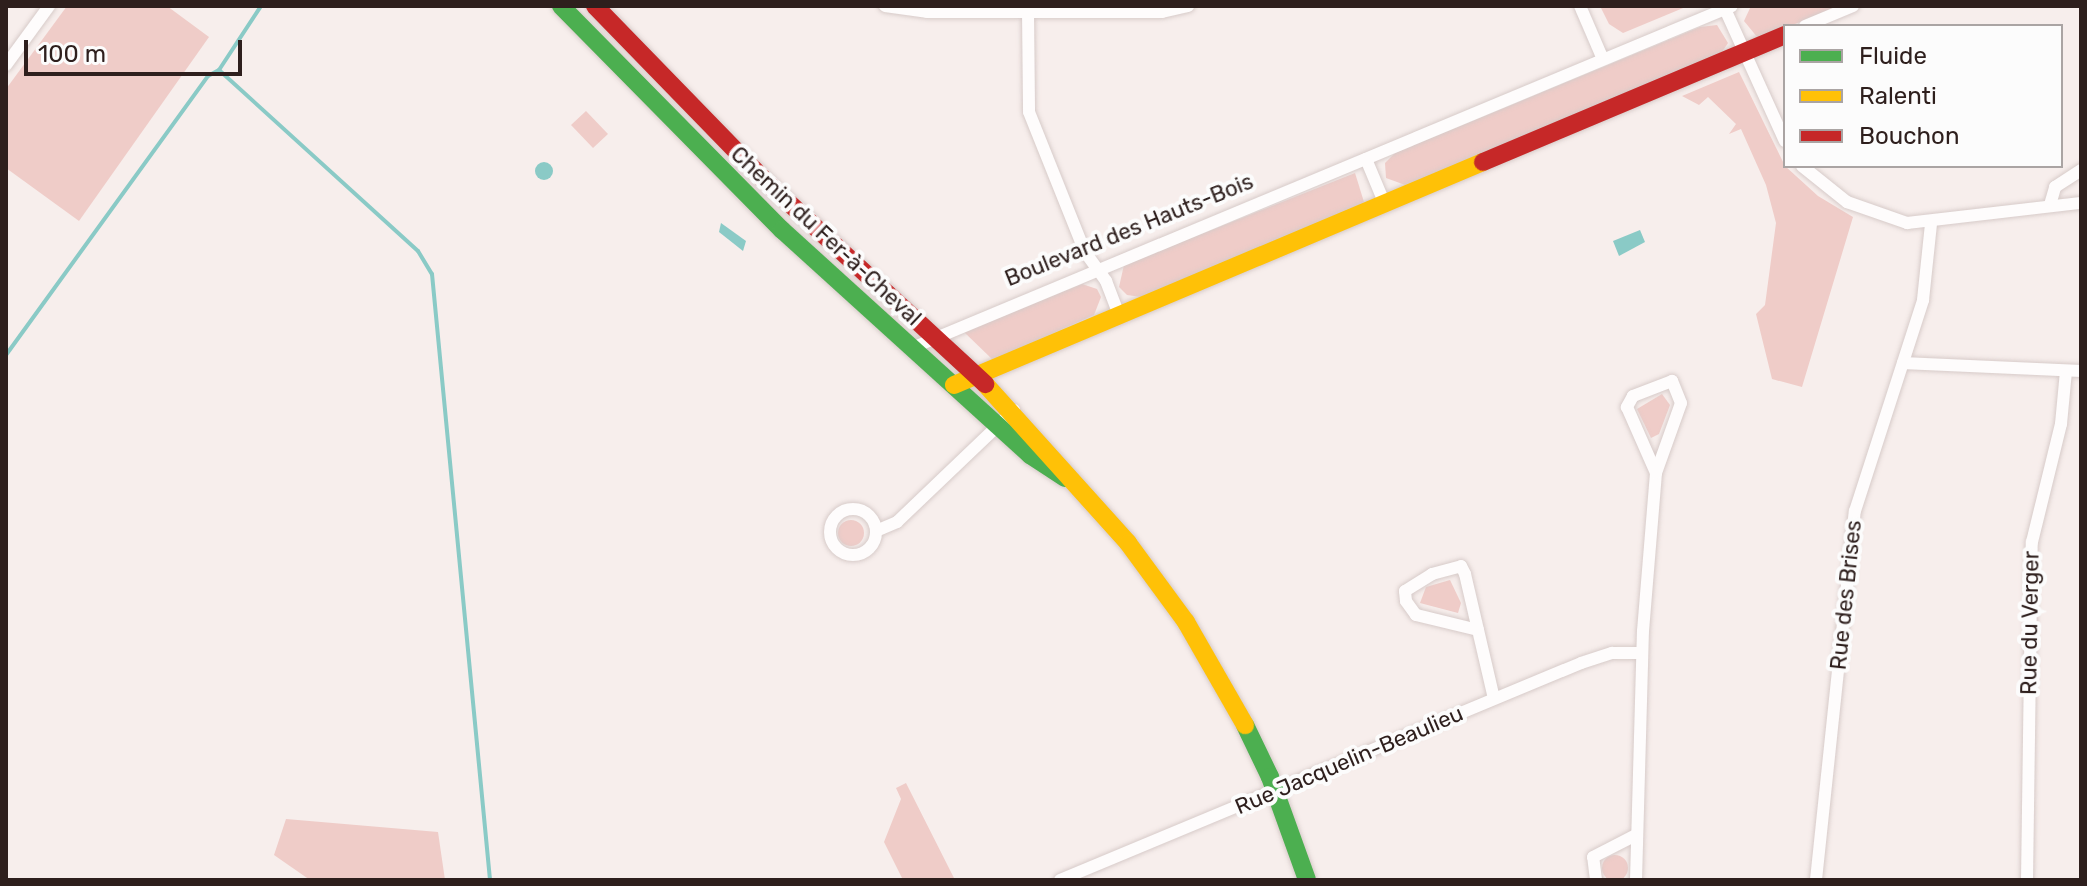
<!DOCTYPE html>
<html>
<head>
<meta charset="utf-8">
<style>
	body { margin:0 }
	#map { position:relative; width:2087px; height:886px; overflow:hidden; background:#f7eeec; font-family:Rubik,sans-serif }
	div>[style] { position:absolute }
	.green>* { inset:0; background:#efccc8 }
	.round { border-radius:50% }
	.water>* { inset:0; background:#8acac6 }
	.stream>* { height:4px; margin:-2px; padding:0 2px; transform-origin:2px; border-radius:2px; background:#8acac6 }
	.roads { filter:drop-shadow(0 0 2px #d7cbc9) drop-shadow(0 0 2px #d7cbc9) }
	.street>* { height:12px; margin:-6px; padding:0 6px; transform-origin:6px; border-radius:6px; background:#fefcfc }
	.street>.ring { margin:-6px; padding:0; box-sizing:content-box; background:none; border:12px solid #fefcfc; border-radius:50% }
	.fast>* { height:18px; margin:-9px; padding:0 9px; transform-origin:9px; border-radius:9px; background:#4caf50 }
	.slow>* { height:18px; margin:-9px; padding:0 9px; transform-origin:9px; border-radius:9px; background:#ffc107 }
	.jam>* { height:18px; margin:-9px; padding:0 9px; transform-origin:9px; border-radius:9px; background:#c62828 }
	span { translate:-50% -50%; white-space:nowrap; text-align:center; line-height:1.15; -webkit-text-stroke:8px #fcfcfc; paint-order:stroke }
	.street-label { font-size:22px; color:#2e1f1d }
	.frame { position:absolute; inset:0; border:8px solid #2e1f1d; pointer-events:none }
	.legend { position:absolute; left:1783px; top:24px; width:280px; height:144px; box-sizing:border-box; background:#fcfcfc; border:2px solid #aaa4a3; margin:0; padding:10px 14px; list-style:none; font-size:24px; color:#2e1f1d }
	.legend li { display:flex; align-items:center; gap:16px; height:40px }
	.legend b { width:40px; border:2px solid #aaa4a3 }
	.scale { position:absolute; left:24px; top:40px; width:218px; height:36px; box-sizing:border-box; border:4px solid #2e1f1d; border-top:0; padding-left:10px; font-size:24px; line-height:28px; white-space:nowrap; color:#2e1f1d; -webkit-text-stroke:6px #fcfcfc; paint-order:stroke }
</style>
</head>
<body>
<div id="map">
	<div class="green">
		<i style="clip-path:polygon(67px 6px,167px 6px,209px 37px,79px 221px,6px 168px,6px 89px)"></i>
		<i style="clip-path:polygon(1600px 6px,1688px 6px,1623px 33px,1609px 24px)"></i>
		<i style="clip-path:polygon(1751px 6px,1842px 6px,1758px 38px,1744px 21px)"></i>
		<i style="clip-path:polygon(1717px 25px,1728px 43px,1720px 55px,1408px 186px,1386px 178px,1385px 163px,1395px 153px,1700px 27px)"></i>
		<i style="clip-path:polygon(1739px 72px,1785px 166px,1818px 196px,1853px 217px,1802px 387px,1772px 379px,1756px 314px,1765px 305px,1776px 223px,1766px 185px,1741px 129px,1729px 134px,1736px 124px,1708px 97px,1699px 105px,1682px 96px)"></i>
		<i style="clip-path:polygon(586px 111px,608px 134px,593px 148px,571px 125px)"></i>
		<i style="clip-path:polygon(1355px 173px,1364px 202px,1359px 206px,1141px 297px,1127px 295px,1119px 287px,1124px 265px)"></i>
		<i style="clip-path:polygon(1082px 284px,1097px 289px,1101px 297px,1094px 315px,993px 360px,964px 332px)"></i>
		<i style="clip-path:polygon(1662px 394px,1670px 405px,1659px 434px,1651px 438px,1637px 409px)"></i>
		<i class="round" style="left:838px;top:520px;width:26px;height:26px"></i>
		<i style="clip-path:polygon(1450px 580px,1461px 603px,1458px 613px,1420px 603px,1426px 587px)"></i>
		<i style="clip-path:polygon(906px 783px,955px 880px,903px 880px,884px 842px,901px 799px,896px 788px)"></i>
		<i style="clip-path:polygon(286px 819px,438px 832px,445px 880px,310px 880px,274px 855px)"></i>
		<i class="round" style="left:1602px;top:855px;width:26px;height:26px"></i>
	</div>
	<div class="water">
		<i class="round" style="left:535px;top:162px;width:18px;height:18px"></i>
		<i style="clip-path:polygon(721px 223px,746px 241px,743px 251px,719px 232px)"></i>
		<i style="clip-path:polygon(1640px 230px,1645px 242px,1619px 256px,1613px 241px)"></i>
	</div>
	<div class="stream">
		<i style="left:219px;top:70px;width:77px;rotate:-56.7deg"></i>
		<i style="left:6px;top:355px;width:344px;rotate:-54.1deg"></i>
		<i style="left:208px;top:76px;width:13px;rotate:-29deg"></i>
		<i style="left:219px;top:70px;width:269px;rotate:42.3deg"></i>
		<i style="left:418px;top:251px;width:27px;rotate:59deg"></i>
		<i style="left:432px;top:274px;width:609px;rotate:84.53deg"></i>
	</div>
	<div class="roads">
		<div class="street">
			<i style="left:885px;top:6px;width:42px;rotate:8.1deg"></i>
			<i style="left:927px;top:12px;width:235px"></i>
			<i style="left:1162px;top:12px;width:27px;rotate:-13deg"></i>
			<i style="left:1580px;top:6px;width:56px;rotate:66.7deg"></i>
			<i style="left:1725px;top:9px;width:145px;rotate:65.6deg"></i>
			<i style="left:1028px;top:11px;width:101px;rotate:89.4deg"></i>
			<i style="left:1029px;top:112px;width:151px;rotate:68.2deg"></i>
			<i style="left:1085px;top:252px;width:36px;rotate:54deg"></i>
			<i style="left:1106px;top:281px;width:36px;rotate:69deg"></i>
			<i style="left:1805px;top:26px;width:52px;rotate:-22.6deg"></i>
			<i style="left:6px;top:65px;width:73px;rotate:-53.9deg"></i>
			<i style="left:1366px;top:159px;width:47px;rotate:67.3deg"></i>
			<i style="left:1802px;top:166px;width:58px;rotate:38.7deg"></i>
			<i style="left:1847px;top:202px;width:64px;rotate:19.3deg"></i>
			<i style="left:1907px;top:223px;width:175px;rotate:-6.6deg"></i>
			<i style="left:2050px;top:205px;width:19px;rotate:-74deg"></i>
			<i style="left:2055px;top:187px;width:31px;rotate:-33deg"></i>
			<i style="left:912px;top:348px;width:888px;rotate:-22.64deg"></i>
			<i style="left:1903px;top:363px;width:178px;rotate:2.6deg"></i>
			<i class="ring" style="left:830px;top:509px;width:34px;height:34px"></i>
			<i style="left:876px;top:531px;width:23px;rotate:-23deg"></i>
			<i style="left:897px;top:522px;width:162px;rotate:-43.7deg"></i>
			<i style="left:1478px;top:630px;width:64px;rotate:-166.4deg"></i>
			<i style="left:1416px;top:615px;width:17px;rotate:-126deg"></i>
			<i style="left:1406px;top:601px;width:10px;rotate:-96deg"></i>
			<i style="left:1405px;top:591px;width:32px;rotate:-32deg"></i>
			<i style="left:1432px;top:574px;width:30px;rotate:-15deg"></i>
			<i style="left:1461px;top:566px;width:9px;rotate:63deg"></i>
			<i style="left:1465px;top:574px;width:128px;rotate:76.9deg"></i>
			<i style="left:1060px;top:880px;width:564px;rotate:-22.61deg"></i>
			<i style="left:1581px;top:663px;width:33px;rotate:-18deg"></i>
			<i style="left:1612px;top:653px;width:30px"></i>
			<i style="left:1596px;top:880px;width:23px;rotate:-97deg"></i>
			<i style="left:1593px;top:857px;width:48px;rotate:-27.1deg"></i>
			<i style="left:1636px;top:880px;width:249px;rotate:-88.4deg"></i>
			<i style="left:1643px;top:631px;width:159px;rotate:-85.3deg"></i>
			<i style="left:1656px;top:473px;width:74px;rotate:-70.3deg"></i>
			<i style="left:1681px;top:403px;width:24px;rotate:-112deg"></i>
			<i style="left:1672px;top:381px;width:42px;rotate:159deg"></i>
			<i style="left:1633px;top:396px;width:13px;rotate:119deg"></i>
			<i style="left:1627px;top:407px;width:72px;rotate:66.3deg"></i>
			<i style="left:1816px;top:880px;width:371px;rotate:-84deg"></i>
			<i style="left:1855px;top:511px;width:222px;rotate:-72.1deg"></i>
			<i style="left:1923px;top:300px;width:76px;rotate:-84deg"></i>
			<i style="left:2027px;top:880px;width:338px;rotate:-89.2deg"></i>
			<i style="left:2032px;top:542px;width:122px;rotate:-76.2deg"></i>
			<i style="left:2061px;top:424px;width:53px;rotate:-84.6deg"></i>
		</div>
		<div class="fast">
			<i style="left:561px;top:6px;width:315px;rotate:45.4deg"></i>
			<i style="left:782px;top:230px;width:335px;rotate:42.2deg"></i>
			<i style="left:1030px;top:455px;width:42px;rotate:33.3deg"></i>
			<i style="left:1245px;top:725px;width:58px;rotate:64.3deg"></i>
			<i style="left:1270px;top:777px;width:109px;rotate:70.2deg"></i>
		</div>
		<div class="slow">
			<i style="left:985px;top:384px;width:214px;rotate:48deg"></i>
			<i style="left:1128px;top:543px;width:98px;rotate:53.7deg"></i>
			<i style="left:1186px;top:622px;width:119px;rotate:60.2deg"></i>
			<i style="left:954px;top:385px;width:574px;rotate:-22.86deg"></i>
		</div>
		<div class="jam">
			<i style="left:595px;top:6px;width:240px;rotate:45.8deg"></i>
			<i style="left:762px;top:178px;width:304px;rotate:42.7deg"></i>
			<i style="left:1483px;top:162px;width:328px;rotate:-22.8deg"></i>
		</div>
	</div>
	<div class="street-label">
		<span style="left:1129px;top:230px;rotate:-22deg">Boulevard des Hauts-Bois</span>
		<span style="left:826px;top:236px;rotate:43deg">Chemin du Fer-à-Cheval</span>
		<span style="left:1846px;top:595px;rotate:-84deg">Rue des Brises</span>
		<span style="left:2030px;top:623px;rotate:-89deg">Rue du Verger</span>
		<span style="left:1349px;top:760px;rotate:-23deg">Rue Jacquelin-Beaulieu</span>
	</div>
	<div class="frame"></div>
	<ul class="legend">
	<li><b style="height:10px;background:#4caf50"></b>Fluide</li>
	<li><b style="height:10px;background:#ffc107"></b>Ralenti</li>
	<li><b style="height:10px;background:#c62828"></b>Bouchon</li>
	</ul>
	<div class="scale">100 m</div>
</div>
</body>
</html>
